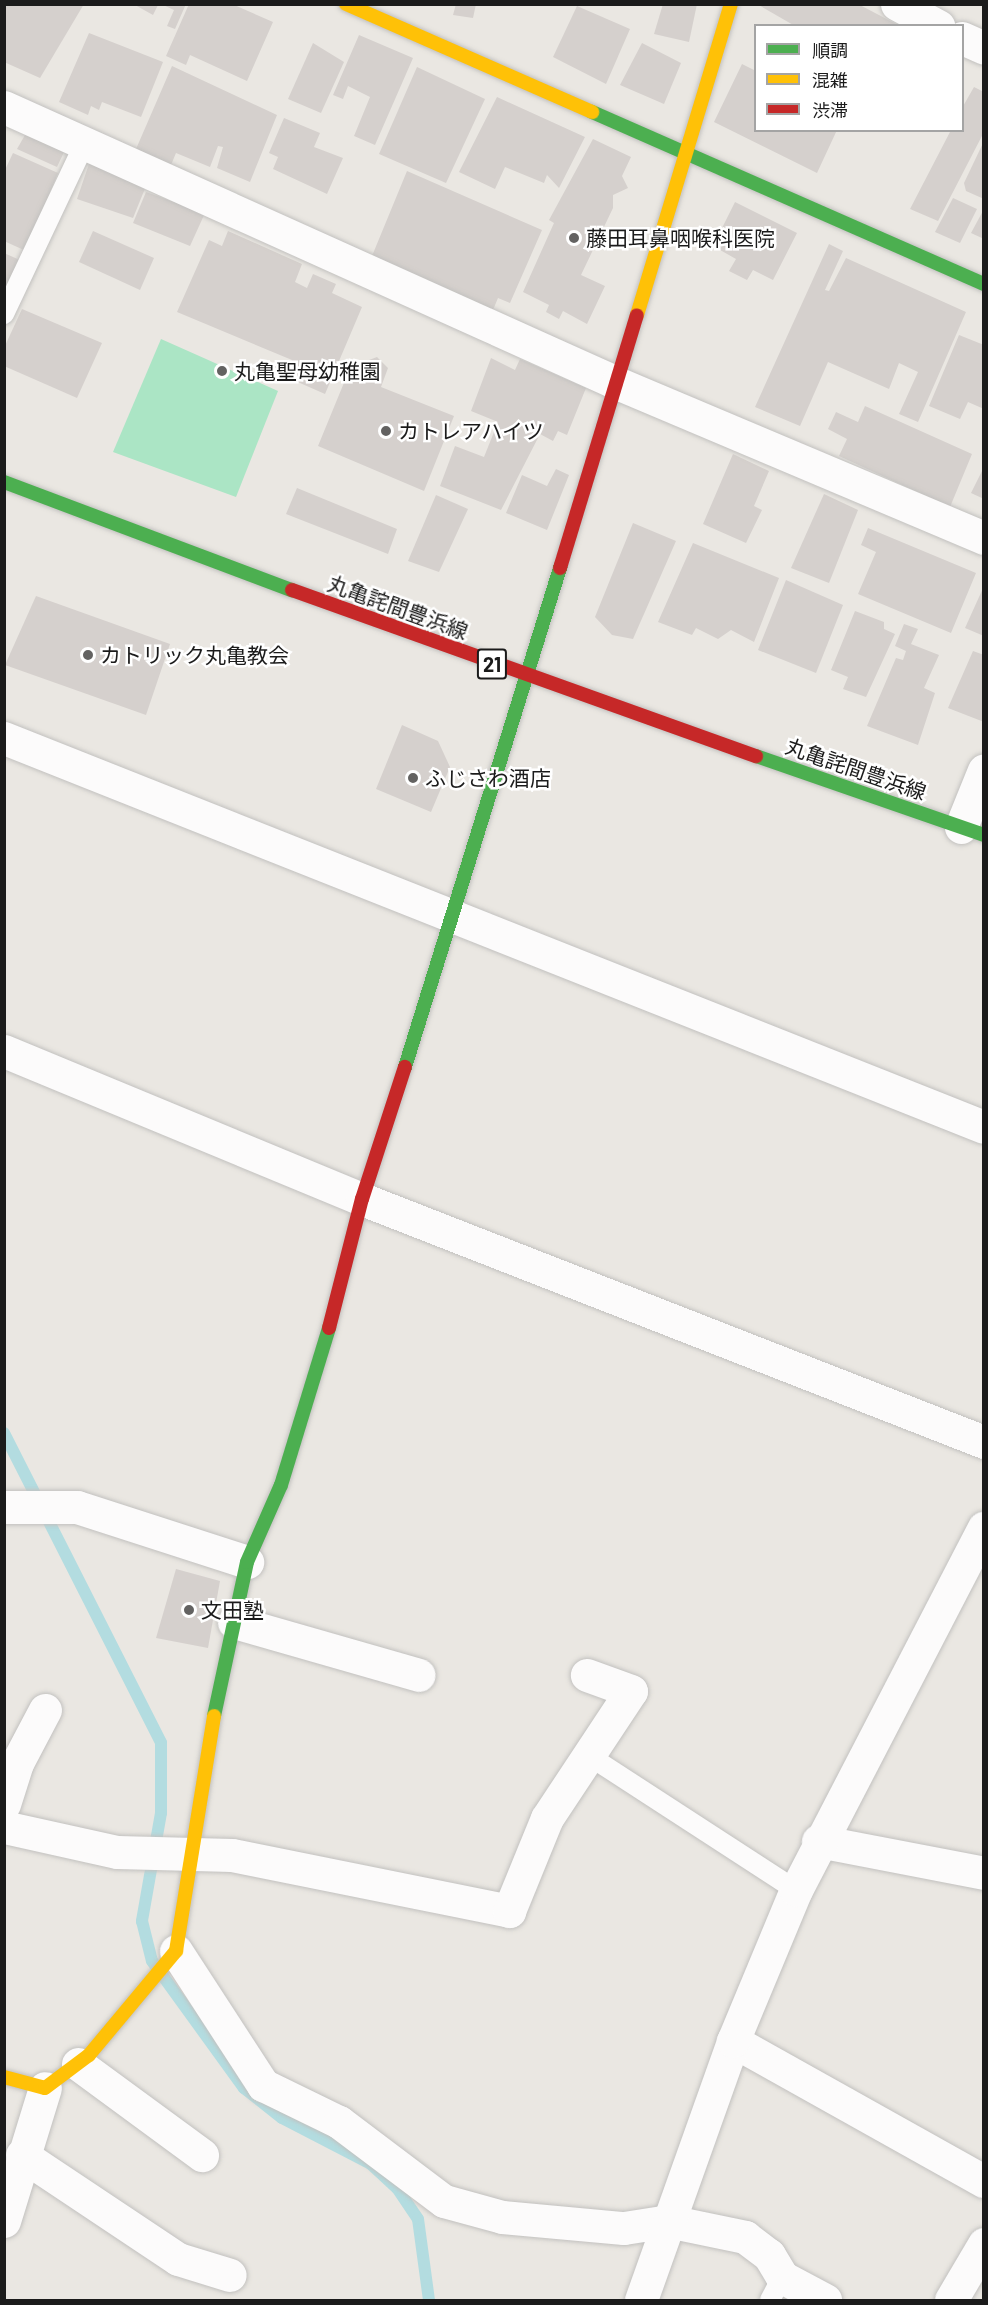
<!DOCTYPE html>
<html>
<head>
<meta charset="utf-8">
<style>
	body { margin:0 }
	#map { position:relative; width:988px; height:2305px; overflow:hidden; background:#eae7e2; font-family:Barlow,"Noto Sans JP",sans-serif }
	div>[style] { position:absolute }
	.pitch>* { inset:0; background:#abe5c5 }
	.stream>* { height:12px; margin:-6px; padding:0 6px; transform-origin:6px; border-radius:6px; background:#b3dce0 }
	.building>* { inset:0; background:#d5d0cd }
	.roads { filter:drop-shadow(0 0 2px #c2c1bf) drop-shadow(0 0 2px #c2c1bf) }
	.lane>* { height:20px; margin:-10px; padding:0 10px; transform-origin:10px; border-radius:10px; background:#fcfbfb }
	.street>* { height:33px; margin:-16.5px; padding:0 16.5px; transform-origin:16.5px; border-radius:16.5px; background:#fcfbfb }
	.fast>* { height:14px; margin:-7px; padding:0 7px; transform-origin:7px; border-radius:7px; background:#4caf50 }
	.slow>* { height:14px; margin:-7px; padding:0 7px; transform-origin:7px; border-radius:7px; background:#ffc107 }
	.jam>* { height:14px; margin:-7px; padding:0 7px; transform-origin:7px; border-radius:7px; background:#c62828 }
	.dots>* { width:16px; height:16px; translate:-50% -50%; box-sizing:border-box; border:3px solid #fff; border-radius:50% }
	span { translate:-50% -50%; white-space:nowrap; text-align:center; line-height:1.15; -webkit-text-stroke:5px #fff; paint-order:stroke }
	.shield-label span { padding:2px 4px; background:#fff; border:2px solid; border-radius:4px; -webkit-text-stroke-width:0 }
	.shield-label { font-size:20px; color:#1b1b1b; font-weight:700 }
	.poi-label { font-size:21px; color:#1b1b1b }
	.left { translate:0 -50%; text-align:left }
	.street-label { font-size:21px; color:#1b1b1b }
	.frame { position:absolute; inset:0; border:6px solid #1b1b1b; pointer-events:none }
	.legend { position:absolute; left:754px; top:24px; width:210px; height:108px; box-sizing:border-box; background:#fff; border:2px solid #a4a4a4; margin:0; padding:8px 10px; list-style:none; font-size:18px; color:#1b1b1b }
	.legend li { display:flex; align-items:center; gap:12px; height:30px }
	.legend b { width:30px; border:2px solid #a4a4a4 }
</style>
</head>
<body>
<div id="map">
	<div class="pitch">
		<i style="clip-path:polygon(161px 339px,278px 391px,236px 497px,113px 452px)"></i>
	</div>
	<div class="stream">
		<i style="left:4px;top:1433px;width:347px;rotate:63.1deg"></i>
		<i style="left:161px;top:1743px;width:70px;rotate:90deg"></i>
		<i style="left:161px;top:1813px;width:110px;rotate:100deg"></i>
		<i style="left:142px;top:1921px;width:41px;rotate:76deg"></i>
		<i style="left:152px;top:1961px;width:157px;rotate:54.1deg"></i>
		<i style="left:244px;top:2088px;width:48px;rotate:38.3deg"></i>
		<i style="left:282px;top:2118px;width:100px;rotate:27.3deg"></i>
		<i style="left:371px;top:2164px;width:35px;rotate:43deg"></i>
		<i style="left:397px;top:2188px;width:37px;rotate:56deg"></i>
		<i style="left:418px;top:2219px;width:82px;rotate:82.3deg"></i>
	</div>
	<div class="building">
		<i style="clip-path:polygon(4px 4px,84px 4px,40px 78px,4px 62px)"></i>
		<i style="clip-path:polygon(161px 4px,186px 4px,175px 29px,167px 26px,174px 10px)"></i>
		<i style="clip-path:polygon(189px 4px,232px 4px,273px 22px,247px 81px,190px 55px,186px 65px,166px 56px)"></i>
		<i style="clip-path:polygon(456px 4px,476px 4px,473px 18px,453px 15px)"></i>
		<i style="clip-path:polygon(663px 4px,697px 4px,689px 42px,654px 34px)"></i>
		<i style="clip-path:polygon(757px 4px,858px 4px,896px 24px,795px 26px)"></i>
		<i style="clip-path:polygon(135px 5px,158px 5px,153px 15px)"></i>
		<i style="clip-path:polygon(577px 6px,630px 29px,606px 84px,553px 57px)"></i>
		<i style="clip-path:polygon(89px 33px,163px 62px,141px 117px,102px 102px,99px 110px,91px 106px,88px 115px,59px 102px)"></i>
		<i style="clip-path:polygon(359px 35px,413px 58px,375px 145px,354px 136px,370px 97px,348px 86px,343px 99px,333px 95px)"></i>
		<i style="clip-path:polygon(313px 43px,344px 62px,321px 113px,288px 99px)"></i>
		<i style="clip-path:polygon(642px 43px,681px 63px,664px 104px,620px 85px)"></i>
		<i style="clip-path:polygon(742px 64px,756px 71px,756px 130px,837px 130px,817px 173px,714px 122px)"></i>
		<i style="clip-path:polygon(172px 66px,277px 115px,250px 182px,217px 168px,223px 147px,218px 146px,210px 167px,176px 153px,171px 165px,136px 149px)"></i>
		<i style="clip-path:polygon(417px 67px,485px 99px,446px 183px,379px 154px)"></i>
		<i style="clip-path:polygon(974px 87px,984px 92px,984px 132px,938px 221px,910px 209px,951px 130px,962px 130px,962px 108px)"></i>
		<i style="clip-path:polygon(497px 97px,585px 137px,559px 188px,547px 175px,544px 183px,505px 167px,495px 189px,459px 172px)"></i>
		<i style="clip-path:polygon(284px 118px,320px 133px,314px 147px,343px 158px,327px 194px,273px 169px,278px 157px,269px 153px)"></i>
		<i style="clip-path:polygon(25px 135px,64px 152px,57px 167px,17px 149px)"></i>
		<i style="clip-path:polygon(593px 139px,631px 157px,622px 176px,628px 188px,613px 195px,613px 208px,581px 275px,605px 286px,587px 324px,563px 311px,559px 319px,546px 312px,549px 305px,523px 292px,554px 223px,549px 220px)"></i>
		<i style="clip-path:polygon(984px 141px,984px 199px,966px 191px,964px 183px)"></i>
		<i style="clip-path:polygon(13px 153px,58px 173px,26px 251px,4px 241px,4px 172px)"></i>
		<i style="clip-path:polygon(90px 161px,146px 186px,133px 218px,77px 199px)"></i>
		<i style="clip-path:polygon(407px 171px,542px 230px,510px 303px,498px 298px,493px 310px,372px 256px)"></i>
		<i style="clip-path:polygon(146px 192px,205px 213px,190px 246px,133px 223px)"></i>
		<i style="clip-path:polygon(953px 198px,977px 209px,960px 243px,935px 232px)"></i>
		<i style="clip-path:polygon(735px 202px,797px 233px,773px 280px,753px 270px,747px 280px,729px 271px,736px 259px,713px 246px)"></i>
		<i style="clip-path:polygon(984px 209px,984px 239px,971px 233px)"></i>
		<i style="clip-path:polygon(93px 231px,154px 258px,140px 290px,79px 262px)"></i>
		<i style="clip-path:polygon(228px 231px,302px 264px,295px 282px,307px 288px,313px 274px,336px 284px,332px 293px,362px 307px,325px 394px,284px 376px,292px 360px,177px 312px,209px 240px,222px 246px)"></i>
		<i style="clip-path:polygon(829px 244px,843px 251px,825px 290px,829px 291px,846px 258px,966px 312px,918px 422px,899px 414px,918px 372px,899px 363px,889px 389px,828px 362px,800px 426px,755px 407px)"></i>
		<i style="clip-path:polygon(4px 253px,22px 261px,4px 299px)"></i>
		<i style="clip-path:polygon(22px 309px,102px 343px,77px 398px,4px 366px,4px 348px)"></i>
		<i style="clip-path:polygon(959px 335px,984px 345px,984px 409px,968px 402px,960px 419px,929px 406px)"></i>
		<i style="clip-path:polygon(377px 357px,388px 368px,381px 387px,454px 416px,424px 491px,318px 446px,348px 373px,363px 378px,369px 360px)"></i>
		<i style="clip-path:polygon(491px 358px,515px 370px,520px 359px,586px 388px,567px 435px,558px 431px,553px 441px,540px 434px,501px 510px,440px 486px,455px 446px,484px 457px,498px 422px,471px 411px)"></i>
		<i style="clip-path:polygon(865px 406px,972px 454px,950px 507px,839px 456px,847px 439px,828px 429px,836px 412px,858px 422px)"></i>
		<i style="clip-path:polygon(733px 454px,769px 471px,754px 506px,762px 510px,746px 543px,703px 524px)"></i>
		<i style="clip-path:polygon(984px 467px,984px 499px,971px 493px)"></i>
		<i style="clip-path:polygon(556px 469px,569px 475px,547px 530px,506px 513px,522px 475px,547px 486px)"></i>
		<i style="clip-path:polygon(297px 488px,397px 529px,388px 554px,286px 514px)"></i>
		<i style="clip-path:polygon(824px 494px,858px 510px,829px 583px,791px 568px)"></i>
		<i style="clip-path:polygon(436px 495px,468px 509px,439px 572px,408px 561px)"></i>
		<i style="clip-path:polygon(633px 523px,676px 541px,633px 639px,612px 635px,595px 617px)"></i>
		<i style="clip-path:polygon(868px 528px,976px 573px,951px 633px,858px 594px,876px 552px,861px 545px)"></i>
		<i style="clip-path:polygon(693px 543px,779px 578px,754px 642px,731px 630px,718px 639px,696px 628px,692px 635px,658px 622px)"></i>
		<i style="clip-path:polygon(786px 580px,843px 605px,816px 673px,758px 650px)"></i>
		<i style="clip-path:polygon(984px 586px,984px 636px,965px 628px)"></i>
		<i style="clip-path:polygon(36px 596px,170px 644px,146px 715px,5px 665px)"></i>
		<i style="clip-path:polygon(855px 611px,884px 622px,884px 629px,895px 634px,866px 697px,843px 689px,848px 677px,831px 670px)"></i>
		<i style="clip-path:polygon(904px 624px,918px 629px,911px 644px,939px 655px,924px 688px,935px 693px,918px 745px,867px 726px,896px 658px,903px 660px,906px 651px,895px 646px)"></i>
		<i style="clip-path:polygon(973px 651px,984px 655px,984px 722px,948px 708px)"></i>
		<i style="clip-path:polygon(402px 725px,438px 741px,450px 767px,431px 812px,376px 789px)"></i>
		<i style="clip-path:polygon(176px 1569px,220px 1581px,208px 1648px,156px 1638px)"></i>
	</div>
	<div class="roads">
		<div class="lane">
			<i style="left:4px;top:314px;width:189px;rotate:-64.7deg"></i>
			<i style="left:588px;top:1755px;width:248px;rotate:33deg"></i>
			<i style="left:770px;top:2300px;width:26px;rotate:-62deg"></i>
		</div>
		<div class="street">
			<i style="left:897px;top:4px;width:47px;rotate:28.2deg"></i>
			<i style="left:962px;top:38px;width:24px;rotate:24deg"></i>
			<i style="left:4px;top:107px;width:672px;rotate:24.24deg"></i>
			<i style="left:617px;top:383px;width:398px;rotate:22.9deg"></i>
			<i style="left:4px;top:738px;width:1054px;rotate:21.65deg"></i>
			<i style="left:961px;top:827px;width:61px;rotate:-68deg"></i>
			<i style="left:4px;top:1051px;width:387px;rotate:22.5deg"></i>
			<i style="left:362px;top:1199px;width:668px;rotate:21.34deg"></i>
			<i style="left:4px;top:1507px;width:73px"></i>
			<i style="left:77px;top:1507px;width:179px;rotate:17.9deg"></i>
			<i style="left:234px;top:1622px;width:192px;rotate:16deg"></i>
			<i style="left:4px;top:1804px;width:43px;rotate:-72.4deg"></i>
			<i style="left:17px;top:1763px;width:60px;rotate:-62.2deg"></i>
			<i style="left:4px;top:1827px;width:116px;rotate:12.5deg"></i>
			<i style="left:117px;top:1852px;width:115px;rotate:1.5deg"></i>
			<i style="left:232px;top:1855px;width:283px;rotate:11.4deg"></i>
			<i style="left:509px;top:1911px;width:100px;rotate:-67.8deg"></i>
			<i style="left:547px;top:1818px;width:152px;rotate:-56.5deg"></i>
			<i style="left:631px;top:1691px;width:47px;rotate:-160deg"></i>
			<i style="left:818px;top:1841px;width:169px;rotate:10.9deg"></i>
			<i style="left:176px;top:1951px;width:160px;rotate:57deg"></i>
			<i style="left:263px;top:2085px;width:85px;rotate:26deg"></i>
			<i style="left:339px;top:2122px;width:131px;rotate:37deg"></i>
			<i style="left:444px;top:2201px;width:60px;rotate:15.4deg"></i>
			<i style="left:502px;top:2217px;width:122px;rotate:5.2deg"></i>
			<i style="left:624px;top:2228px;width:45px;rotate:-9deg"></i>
			<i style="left:668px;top:2221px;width:79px;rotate:11.7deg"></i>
			<i style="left:745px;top:2237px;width:30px;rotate:37deg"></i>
			<i style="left:769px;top:2255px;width:26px;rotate:59deg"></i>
			<i style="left:782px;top:2277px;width:49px;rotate:28.1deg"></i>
			<i style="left:733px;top:2041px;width:287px;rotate:29.2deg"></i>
			<i style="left:78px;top:2064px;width:154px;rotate:36.3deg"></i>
			<i style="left:22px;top:2155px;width:187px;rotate:33.7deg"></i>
			<i style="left:178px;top:2259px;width:54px;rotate:17.1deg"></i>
			<i style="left:4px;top:2221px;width:139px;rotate:-72.9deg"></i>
			<i style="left:641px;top:2300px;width:275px;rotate:-70.4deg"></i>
			<i style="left:733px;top:2041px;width:164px;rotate:-67.4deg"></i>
			<i style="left:796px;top:1890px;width:408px;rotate:-62.6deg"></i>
			<i style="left:951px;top:2300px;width:65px;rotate:-59.5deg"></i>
		</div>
		<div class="fast">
			<i style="left:592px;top:112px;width:428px;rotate:23.7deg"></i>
			<i style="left:4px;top:482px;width:308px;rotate:20.6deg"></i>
			<i style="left:756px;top:756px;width:241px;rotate:19.1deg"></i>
			<i style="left:405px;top:1067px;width:523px;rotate:-72.74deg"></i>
			<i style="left:214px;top:1716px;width:157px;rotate:-77.9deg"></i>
			<i style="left:247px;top:1562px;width:84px;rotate:-66.2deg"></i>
			<i style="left:281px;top:1485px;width:164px;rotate:-73deg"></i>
		</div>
		<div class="slow">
			<i style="left:346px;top:4px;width:269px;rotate:23.7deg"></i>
			<i style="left:637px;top:315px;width:325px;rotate:-73.2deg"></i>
			<i style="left:4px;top:2077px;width:42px;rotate:15deg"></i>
			<i style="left:45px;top:2088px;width:55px;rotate:-36.9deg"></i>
			<i style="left:89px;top:2055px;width:136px;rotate:-50.1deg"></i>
			<i style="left:176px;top:1951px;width:238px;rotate:-80.8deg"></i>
		</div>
		<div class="jam">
			<i style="left:560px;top:568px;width:264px;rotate:-73.1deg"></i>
			<i style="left:292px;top:590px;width:493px;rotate:19.7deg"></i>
			<i style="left:329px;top:1328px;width:133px;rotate:-75.7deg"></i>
			<i style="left:362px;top:1199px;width:139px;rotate:-72deg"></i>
		</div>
	</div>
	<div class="dots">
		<i style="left:574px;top:238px;background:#636261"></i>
		<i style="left:222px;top:371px;background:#636261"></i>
		<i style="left:386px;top:431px;background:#636261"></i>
		<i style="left:88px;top:655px;background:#636261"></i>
		<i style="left:413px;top:778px;background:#636261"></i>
		<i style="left:189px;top:1610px;background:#636261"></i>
	</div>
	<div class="shield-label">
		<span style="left:492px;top:664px">21</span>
	</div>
	<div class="poi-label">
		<span class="left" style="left:586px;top:238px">藤田耳鼻咽喉科医院</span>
		<span class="left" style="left:234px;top:371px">丸亀聖母幼稚園</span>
		<span class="left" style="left:398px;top:431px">カトレアハイツ</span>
		<span class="left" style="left:100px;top:655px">カトリック丸亀教会</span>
		<span class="left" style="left:425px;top:778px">ふじさわ酒店</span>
		<span class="left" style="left:201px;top:1610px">文田塾</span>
	</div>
	<div class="street-label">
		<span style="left:398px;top:607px;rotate:20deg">丸亀詫間豊浜線</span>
		<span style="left:856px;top:769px;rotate:19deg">丸亀詫間豊浜線</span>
	</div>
	<div class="frame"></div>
	<ul class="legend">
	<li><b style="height:8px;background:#4caf50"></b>順調</li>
	<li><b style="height:8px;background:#ffc107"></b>混雑</li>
	<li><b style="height:8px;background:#c62828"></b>渋滞</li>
	</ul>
</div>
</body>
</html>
